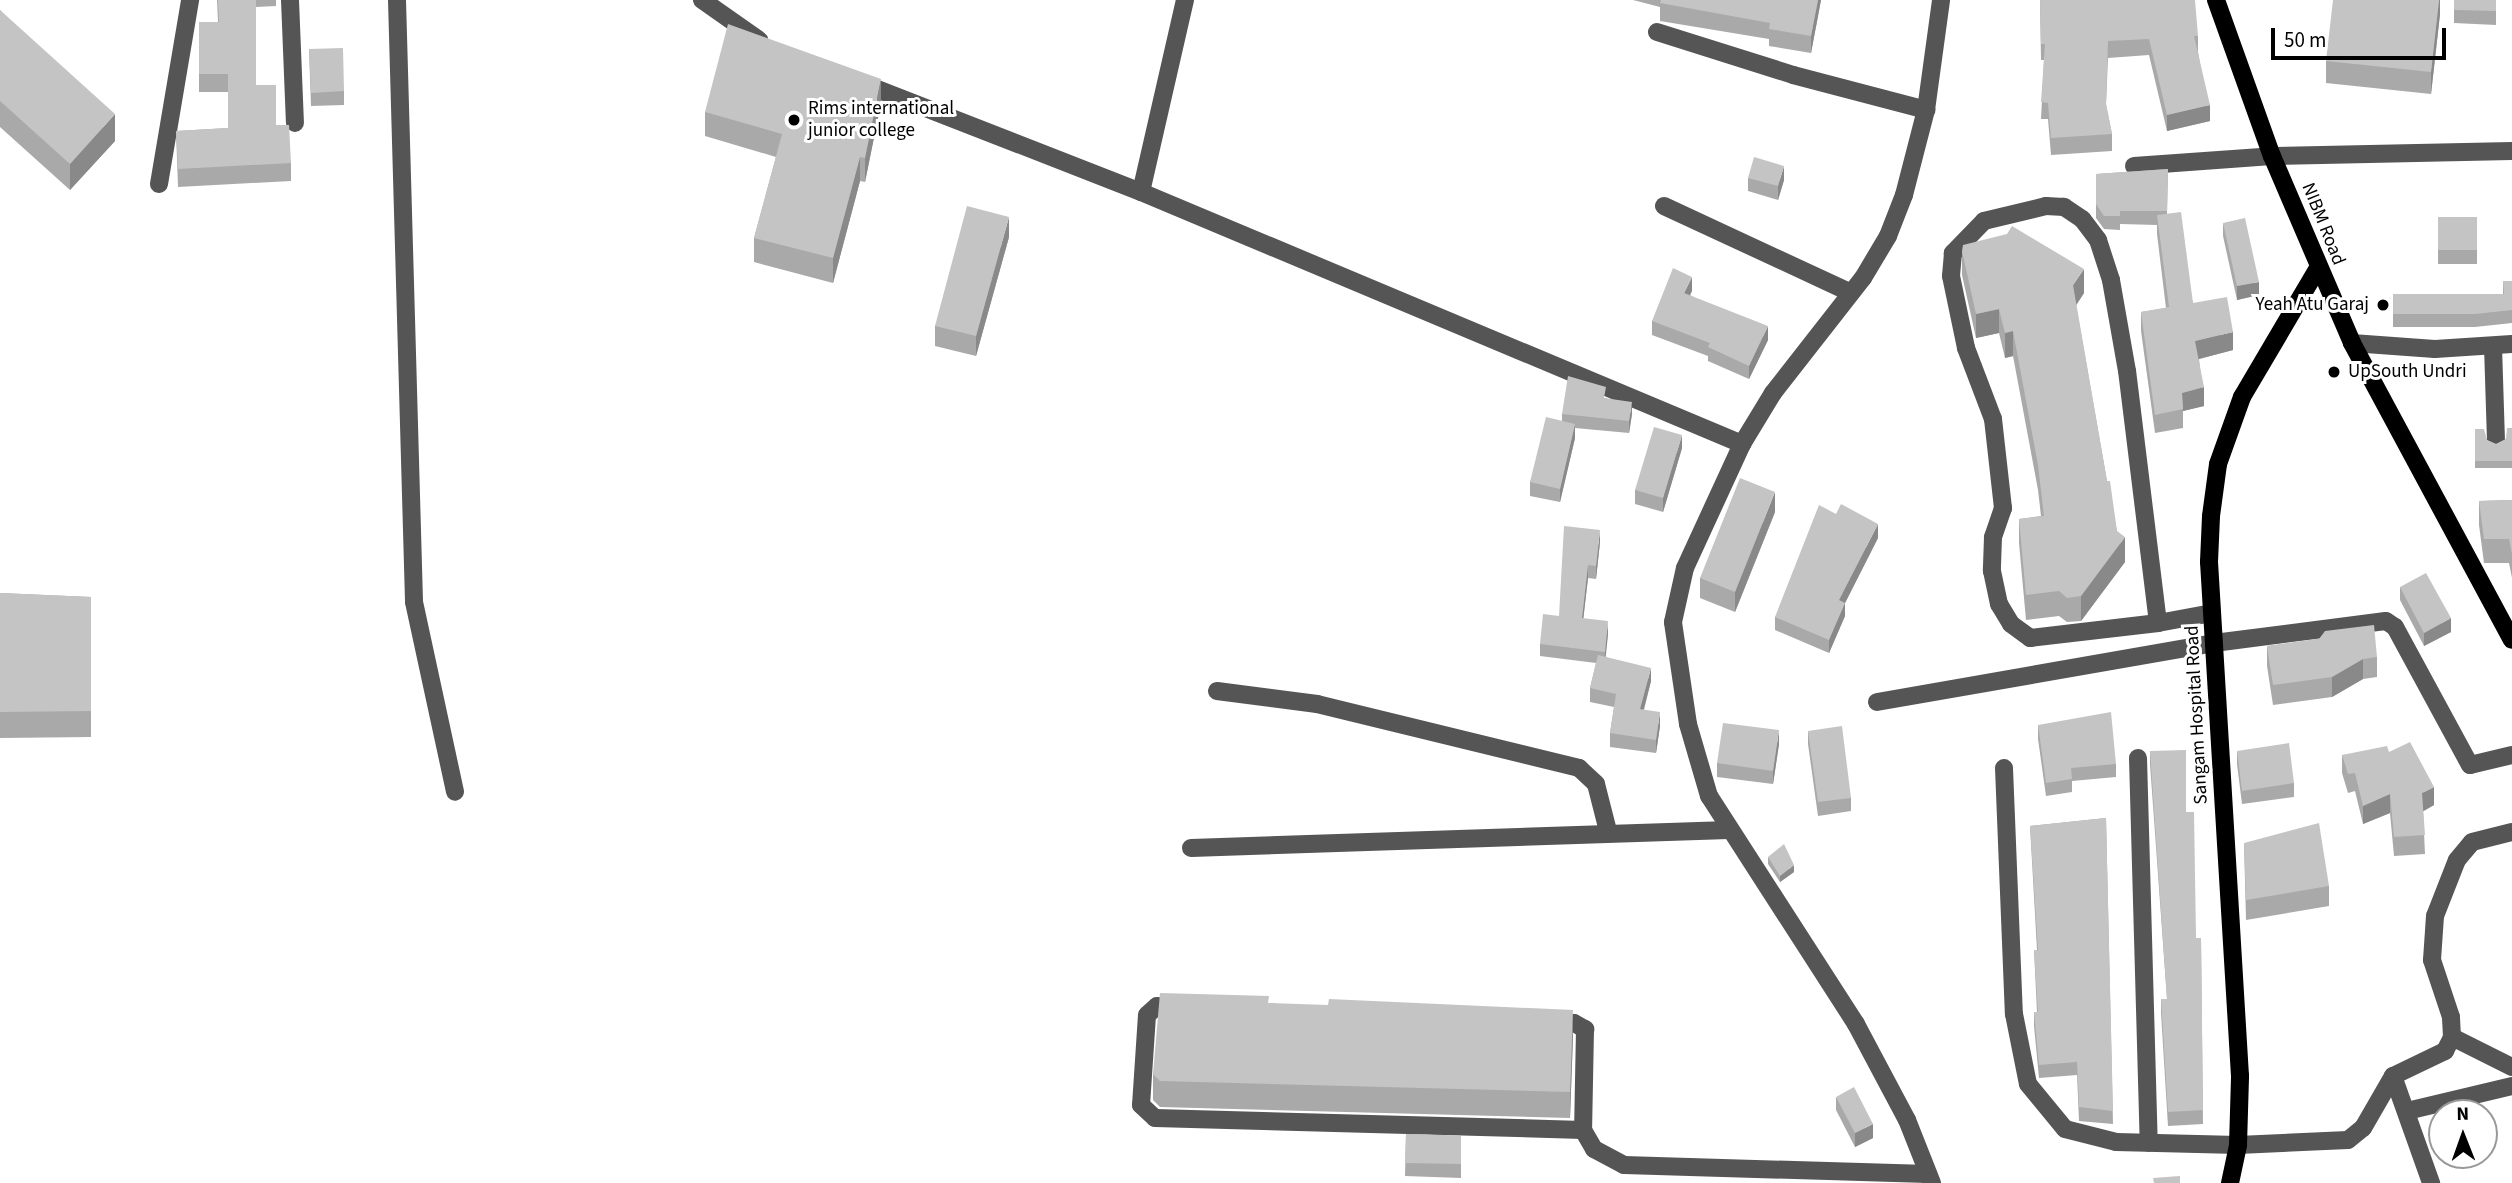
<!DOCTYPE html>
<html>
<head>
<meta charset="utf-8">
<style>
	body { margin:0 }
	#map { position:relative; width:2512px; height:1183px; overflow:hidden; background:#fff; font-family:"Source Sans 3",sans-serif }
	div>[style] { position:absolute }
	.minor>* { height:18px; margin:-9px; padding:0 9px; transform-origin:9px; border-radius:9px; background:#555 }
	.major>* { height:18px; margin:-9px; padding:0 9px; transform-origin:9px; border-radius:9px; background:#000 }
	.wall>* { inset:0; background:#a9a9a9 }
	.shaded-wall>* { inset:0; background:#898989 }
	.building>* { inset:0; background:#c4c4c4 }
	.dots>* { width:19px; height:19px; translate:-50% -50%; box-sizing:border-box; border:4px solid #fff; border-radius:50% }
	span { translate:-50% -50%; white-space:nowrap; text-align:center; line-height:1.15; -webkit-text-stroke:6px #fff; paint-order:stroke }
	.poi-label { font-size:19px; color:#000 }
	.left { translate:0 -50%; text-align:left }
	.right { translate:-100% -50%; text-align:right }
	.street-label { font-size:19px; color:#000 }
	.north { position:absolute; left:2428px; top:1099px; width:70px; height:70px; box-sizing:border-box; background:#fff; border:2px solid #999; border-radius:50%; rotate:359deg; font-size:19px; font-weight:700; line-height:28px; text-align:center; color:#000 }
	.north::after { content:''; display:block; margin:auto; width:24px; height:32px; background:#000; clip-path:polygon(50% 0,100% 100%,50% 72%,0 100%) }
	.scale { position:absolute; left:2271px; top:28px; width:175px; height:32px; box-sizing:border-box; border:4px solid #000; border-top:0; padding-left:9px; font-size:21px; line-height:24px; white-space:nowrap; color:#000; -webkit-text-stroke:5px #fff; paint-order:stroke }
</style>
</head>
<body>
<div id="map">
	<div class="minor">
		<i style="left:290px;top:0;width:123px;rotate:87.7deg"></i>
		<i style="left:397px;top:0;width:602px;rotate:88.38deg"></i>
		<i style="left:414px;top:602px;width:194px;rotate:77.8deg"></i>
		<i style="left:702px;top:0;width:70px;rotate:35.1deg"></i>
		<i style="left:1657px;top:32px;width:143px;rotate:17.5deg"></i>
		<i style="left:1793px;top:75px;width:138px;rotate:14.7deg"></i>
		<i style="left:859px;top:82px;width:303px;rotate:21.3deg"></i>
		<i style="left:1141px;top:192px;width:652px;rotate:22.75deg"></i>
		<i style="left:2134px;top:166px;width:138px;rotate:-4.1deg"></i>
		<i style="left:2272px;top:156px;width:240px;rotate:-1.2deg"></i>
		<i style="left:159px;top:184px;width:187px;rotate:-80.4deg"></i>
		<i style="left:1141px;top:192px;width:197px;rotate:-77.1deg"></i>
		<i style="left:1664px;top:206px;width:206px;rotate:24.9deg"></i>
		<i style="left:2352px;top:343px;width:83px;rotate:4.1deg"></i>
		<i style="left:2435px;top:349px;width:77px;rotate:-3.7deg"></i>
		<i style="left:2493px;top:346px;width:94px;rotate:88.2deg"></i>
		<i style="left:2158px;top:623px;width:254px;rotate:-97deg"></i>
		<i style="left:2127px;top:371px;width:92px;rotate:-100deg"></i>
		<i style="left:2111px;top:280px;width:42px;rotate:-108deg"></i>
		<i style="left:2098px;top:240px;width:26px;rotate:-127deg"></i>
		<i style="left:2082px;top:219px;width:22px;rotate:-146deg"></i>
		<i style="left:2064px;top:207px;width:18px;rotate:-177deg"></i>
		<i style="left:2046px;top:206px;width:64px;rotate:166.4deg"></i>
		<i style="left:1984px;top:221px;width:45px;rotate:134.1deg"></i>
		<i style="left:1953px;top:253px;width:23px;rotate:95deg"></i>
		<i style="left:1951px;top:276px;width:74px;rotate:78.2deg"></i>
		<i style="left:1966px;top:348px;width:76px;rotate:69.2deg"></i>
		<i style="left:1993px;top:419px;width:90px;rotate:83.6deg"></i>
		<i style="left:2003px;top:508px;width:31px;rotate:109deg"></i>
		<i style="left:1993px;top:537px;width:34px;rotate:92deg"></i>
		<i style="left:1992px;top:571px;width:34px;rotate:78deg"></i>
		<i style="left:1999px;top:604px;width:23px;rotate:59deg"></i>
		<i style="left:2011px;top:624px;width:24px;rotate:36deg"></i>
		<i style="left:2030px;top:638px;width:129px;rotate:-6.7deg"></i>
		<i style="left:2158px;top:623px;width:55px;rotate:-10.5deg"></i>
		<i style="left:1217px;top:691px;width:101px;rotate:7.4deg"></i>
		<i style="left:1317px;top:704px;width:270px;rotate:13.7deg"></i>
		<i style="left:1579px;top:768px;width:23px;rotate:43deg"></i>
		<i style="left:1596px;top:784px;width:49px;rotate:75.7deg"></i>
		<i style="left:1877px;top:702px;width:342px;rotate:-9.9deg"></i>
		<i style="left:2214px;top:643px;width:173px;rotate:-7.3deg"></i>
		<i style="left:2386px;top:621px;width:11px;rotate:34deg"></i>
		<i style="left:2395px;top:627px;width:157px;rotate:61.5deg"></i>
		<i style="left:2470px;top:765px;width:43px;rotate:-13.4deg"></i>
		<i style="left:2138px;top:758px;width:385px;rotate:88.4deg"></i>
		<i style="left:2004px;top:768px;width:246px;rotate:87.7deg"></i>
		<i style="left:2014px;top:1014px;width:71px;rotate:78.7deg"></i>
		<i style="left:2028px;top:1084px;width:58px;rotate:50.6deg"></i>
		<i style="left:2065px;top:1129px;width:53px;rotate:14.3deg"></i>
		<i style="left:2116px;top:1142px;width:122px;rotate:1.4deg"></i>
		<i style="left:2238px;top:1145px;width:110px;rotate:-2.6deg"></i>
		<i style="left:2348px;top:1140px;width:19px;rotate:-39deg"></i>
		<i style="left:2363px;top:1128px;width:60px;rotate:-60deg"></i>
		<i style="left:2393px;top:1076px;width:58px;rotate:-25.7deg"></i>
		<i style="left:2445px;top:1051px;width:16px;rotate:-63deg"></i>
		<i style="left:2452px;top:1037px;width:20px;rotate:-93deg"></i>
		<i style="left:2451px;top:1017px;width:60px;rotate:-108.4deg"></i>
		<i style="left:2432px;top:960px;width:44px;rotate:-86.1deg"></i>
		<i style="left:2435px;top:916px;width:60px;rotate:-68.6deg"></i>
		<i style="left:2457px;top:860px;width:23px;rotate:-50deg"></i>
		<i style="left:2472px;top:842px;width:41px;rotate:-14deg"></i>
		<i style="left:1191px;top:848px;width:538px;rotate:-1.92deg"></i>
		<i style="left:1182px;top:1007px;width:25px;rotate:-178deg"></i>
		<i style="left:1157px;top:1006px;width:13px;rotate:138deg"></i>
		<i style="left:1147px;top:1015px;width:90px;rotate:93.8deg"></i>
		<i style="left:1141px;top:1105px;width:19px;rotate:43deg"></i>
		<i style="left:1155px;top:1118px;width:428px;rotate:1.6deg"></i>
		<i style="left:1583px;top:1130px;width:22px;rotate:60deg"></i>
		<i style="left:1594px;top:1149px;width:34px;rotate:28deg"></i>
		<i style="left:1624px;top:1165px;width:304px;rotate:1.7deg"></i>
		<i style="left:1549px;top:1022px;width:25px;rotate:2deg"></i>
		<i style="left:1574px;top:1023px;width:13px;rotate:29deg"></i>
		<i style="left:1585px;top:1029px;width:101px;rotate:91.1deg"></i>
		<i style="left:2452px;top:1037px;width:67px;rotate:26.6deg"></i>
		<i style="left:2393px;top:1076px;width:114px;rotate:70.4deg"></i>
		<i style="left:2407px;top:1111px;width:108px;rotate:-13.4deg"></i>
		<i style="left:1932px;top:1183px;width:68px;rotate:-111.6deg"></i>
		<i style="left:1907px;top:1120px;width:109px;rotate:-118deg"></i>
		<i style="left:1856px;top:1024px;width:271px;rotate:-122.8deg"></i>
		<i style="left:1709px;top:796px;width:75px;rotate:-106.3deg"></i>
		<i style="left:1688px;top:724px;width:103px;rotate:-98.4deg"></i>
		<i style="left:1673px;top:622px;width:55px;rotate:-77.5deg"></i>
		<i style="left:1685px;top:568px;width:136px;rotate:-65.3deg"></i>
		<i style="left:1742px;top:444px;width:60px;rotate:-58.7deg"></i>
		<i style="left:1773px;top:393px;width:146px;rotate:-52deg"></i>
		<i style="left:1863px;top:278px;width:49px;rotate:-59.2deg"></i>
		<i style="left:1888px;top:236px;width:44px;rotate:-68.7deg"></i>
		<i style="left:1904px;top:195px;width:88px;rotate:-75.5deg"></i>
		<i style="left:1926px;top:110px;width:111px;rotate:-82.2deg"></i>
	</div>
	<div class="major">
		<i style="left:2216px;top:0;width:166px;rotate:70.3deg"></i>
		<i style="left:2272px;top:156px;width:203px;rotate:66.8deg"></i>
		<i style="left:2352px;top:343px;width:337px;rotate:61.7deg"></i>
		<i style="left:2230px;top:1183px;width:39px;rotate:-78deg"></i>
		<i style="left:2238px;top:1145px;width:69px;rotate:-88.3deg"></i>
		<i style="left:2240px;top:1076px;width:515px;rotate:-93.45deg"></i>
		<i style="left:2209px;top:562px;width:46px;rotate:-87.5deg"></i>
		<i style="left:2211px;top:516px;width:52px;rotate:-82.3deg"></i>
		<i style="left:2218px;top:464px;width:71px;rotate:-70.3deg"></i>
		<i style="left:2242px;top:397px;width:150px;rotate:-59.5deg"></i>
	</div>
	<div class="wall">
		<i style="clip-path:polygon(217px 0,276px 0,276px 6px,256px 7px,256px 85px,276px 125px,291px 163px,291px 181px,178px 187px,176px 131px,228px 128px,228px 92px,199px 92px,199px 22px,218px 22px)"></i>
		<i style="clip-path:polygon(1633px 0,1821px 0,1811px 53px,1769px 46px,1769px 39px,1660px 21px,1660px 7px)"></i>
		<i style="clip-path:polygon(2040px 0,2198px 36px,2198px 52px,2210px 121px,2167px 131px,2149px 55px,2108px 58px,2106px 105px,2112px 134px,2112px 151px,2051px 155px,2048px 119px,2041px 119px,2044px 60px,2041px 60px)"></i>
		<i style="clip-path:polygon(2440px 0,2440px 14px,2431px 94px,2326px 83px,2326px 61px)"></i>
		<i style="clip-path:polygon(2454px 0,2496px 0,2496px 25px,2454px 23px)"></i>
		<i style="clip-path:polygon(0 10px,115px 141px,70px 190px,0 127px)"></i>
		<i style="clip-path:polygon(309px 49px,344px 91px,344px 105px,311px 106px)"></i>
		<i style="clip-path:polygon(881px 103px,865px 182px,860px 181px,833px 283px,754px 262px,754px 238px,776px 157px,705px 136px,705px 112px)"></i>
		<i style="clip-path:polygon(2168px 169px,2167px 214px,2193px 303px,2233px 350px,2199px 359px,2204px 406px,2183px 411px,2183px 428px,2155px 433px,2141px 331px,2141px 312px,2166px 308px,2157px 234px,2157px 225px,2120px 224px,2120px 230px,2104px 229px,2096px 218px,2096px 174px)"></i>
		<i style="clip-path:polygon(1748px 178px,1784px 180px,1778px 200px,1748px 191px)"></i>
		<i style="clip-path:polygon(2438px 217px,2477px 217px,2477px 264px,2438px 264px)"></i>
		<i style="clip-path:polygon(2223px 223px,2259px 295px,2237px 300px,2223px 236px)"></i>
		<i style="clip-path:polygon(1009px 237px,976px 356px,935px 346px,935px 326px)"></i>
		<i style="clip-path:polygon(1962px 251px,2084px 293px,2076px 305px,2107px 481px,2117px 531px,2125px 562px,2081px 621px,2067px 622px,2059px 616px,2026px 620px,2019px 543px,2019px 519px,2041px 516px,2038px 490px,2013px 356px,2005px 358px,1999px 333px,1976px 338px,1962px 275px)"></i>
		<i style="clip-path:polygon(2503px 281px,2512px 281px,2512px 323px,2475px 327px,2393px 327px,2393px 294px,2503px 294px)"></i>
		<i style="clip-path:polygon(1692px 291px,1690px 295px,1768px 340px,1749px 379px,1708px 361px,1708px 356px,1652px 335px,1652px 321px)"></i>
		<i style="clip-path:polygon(1606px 398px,1632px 414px,1629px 433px,1575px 428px,1575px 438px,1560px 502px,1530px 496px,1530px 482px,1562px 421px,1562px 414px)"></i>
		<i style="clip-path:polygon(2512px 428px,2512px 468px,2475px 468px,2475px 429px,2487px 440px,2496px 444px,2506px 439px)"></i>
		<i style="clip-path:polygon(1682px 448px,1663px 512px,1635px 504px,1635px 490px)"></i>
		<i style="clip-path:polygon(2512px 500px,2512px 578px,2509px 563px,2484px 563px,2479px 525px,2479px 501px)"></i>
		<i style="clip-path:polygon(1775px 512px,1735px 612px,1700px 598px,1700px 578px)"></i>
		<i style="clip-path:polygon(1878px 538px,1845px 603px,1845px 616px,1829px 653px,1775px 630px,1775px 617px)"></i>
		<i style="clip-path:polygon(1600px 542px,1596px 579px,1588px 578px,1583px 619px,1608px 634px,1605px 657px,1651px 681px,1644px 710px,1660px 726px,1656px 753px,1610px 747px,1610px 733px,1614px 707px,1590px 702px,1590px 688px,1596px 663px,1540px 656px,1540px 644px,1559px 616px)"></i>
		<i style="clip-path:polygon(2400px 587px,2451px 632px,2424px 646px,2400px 600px)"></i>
		<i style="clip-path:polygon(0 593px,91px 597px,91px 737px,0 738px)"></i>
		<i style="clip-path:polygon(2319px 639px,2377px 657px,2377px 677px,2363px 679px,2332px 697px,2273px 705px,2267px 666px,2267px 646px)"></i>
		<i style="clip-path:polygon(2038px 725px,2116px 764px,2116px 777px,2072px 781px,2072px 792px,2046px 796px,2038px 739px)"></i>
		<i style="clip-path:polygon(1808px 731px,1851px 798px,1851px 811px,1818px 816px,1808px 744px)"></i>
		<i style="clip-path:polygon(1779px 744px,1773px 784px,1717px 777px,1717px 763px)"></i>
		<i style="clip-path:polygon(2150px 751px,2186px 812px,2196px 938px,2201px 938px,2203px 1124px,2168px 1126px,2161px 1013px,2161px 999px,2167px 999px,2150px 764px)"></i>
		<i style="clip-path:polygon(2237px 751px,2294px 783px,2294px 797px,2242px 804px,2237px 764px)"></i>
		<i style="clip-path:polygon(2389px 752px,2434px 805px,2423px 811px,2425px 854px,2394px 856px,2390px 813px,2363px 824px,2355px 791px,2348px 793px,2342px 773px,2342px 755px)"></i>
		<i style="clip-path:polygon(2106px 818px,2113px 1124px,2079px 1121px,2077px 1075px,2039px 1078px,2034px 1026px,2034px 1012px,2037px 1012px,2034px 950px,2037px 950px,2030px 826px)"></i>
		<i style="clip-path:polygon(2244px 843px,2329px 886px,2329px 906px,2246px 920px)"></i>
		<i style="clip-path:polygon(1768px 857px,1794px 872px,1780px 882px,1768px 864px)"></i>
		<i style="clip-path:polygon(1269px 1003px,1573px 1036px,1570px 1118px,1160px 1107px,1153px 1100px,1153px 1074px)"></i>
		<i style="clip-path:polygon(1836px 1097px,1873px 1138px,1855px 1147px,1836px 1110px)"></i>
		<i style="clip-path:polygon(1406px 1134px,1461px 1136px,1461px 1178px,1405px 1176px)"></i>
	</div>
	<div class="shaded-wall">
		<i style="clip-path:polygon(1818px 0,1821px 0,1811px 53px,1811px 36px)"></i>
		<i style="clip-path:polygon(2439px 0,2440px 0,2440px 14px,2431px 94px,2431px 72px)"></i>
		<i style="clip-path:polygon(881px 79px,881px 103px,865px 182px,865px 158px)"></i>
		<i style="clip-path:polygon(2210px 105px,2210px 121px,2167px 131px,2167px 115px)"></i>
		<i style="clip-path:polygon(115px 114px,115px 141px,70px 190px,70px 164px)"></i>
		<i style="clip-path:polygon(860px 157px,860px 181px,833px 283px,833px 258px)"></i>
		<i style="clip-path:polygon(1784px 166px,1784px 180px,1778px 200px,1778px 186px)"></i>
		<i style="clip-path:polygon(1009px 217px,1009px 237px,976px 356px,976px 336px)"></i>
		<i style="clip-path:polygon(2084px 269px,2084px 293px,2073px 310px,2073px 285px)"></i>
		<i style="clip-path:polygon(1692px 277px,1692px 291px,1684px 307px,1684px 293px)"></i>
		<i style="clip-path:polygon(2259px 282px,2259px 295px,2237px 300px,2237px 286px)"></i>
		<i style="clip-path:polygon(1999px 309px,1999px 333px,1976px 338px,1976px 314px)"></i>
		<i style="clip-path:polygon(1768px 326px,1768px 340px,1749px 379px,1749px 366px)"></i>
		<i style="clip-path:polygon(2013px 331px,2013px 356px,2005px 358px,2005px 333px)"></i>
		<i style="clip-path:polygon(2233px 332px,2233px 350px,2195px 360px,2195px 341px)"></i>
		<i style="clip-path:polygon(2204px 387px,2204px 406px,2183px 411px,2182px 393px)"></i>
		<i style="clip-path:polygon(1632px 402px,1632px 414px,1629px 433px,1629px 421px)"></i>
		<i style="clip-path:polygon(1575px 424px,1575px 438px,1560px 502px,1560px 489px)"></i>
		<i style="clip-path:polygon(1682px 435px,1682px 448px,1663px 512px,1663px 498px)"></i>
		<i style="clip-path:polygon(1775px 492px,1775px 512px,1735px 612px,1735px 592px)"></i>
		<i style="clip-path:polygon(1878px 524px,1878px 538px,1845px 603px,1845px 616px,1829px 653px,1829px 640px,1839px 600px)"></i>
		<i style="clip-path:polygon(1600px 530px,1600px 542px,1596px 579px,1596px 566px)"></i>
		<i style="clip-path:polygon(2125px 537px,2125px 562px,2081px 621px,2081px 596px)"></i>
		<i style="clip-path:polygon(1588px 565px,1588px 578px,1582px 631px,1582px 618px)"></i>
		<i style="clip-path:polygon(2451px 618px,2451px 632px,2424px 646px,2424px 633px)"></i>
		<i style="clip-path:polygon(1608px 621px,1608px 634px,1605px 664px,1605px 652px)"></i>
		<i style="clip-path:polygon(2363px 659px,2363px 679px,2332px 697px,2332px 677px)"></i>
		<i style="clip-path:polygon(1651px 668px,1651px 681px,1640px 723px,1640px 709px)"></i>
		<i style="clip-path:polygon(1660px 712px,1660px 726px,1656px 753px,1656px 740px)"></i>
		<i style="clip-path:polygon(1779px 730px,1779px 744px,1773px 784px,1773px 771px)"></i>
		<i style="clip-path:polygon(2434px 787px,2434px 805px,2422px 812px,2422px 793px)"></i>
		<i style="clip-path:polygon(2390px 794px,2390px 813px,2363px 824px,2363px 806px)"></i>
		<i style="clip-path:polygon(1794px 865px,1794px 872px,1780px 882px,1780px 876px)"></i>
		<i style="clip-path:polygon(1573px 1010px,1573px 1036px,1570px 1118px,1570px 1092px)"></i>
		<i style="clip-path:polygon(1873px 1124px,1873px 1138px,1855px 1147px,1855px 1133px)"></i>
	</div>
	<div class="building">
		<i style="clip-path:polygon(218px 0,256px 0,256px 85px,276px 85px,276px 125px,289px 125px,291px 163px,178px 169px,176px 131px,228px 128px,228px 74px,199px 74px,199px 22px,219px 22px)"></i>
		<i style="clip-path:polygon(1661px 0,1818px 0,1811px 36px,1769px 29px,1770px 23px,1660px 3px)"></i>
		<i style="clip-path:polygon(2040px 0,2195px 0,2198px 36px,2194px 36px,2210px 105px,2167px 115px,2149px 39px,2108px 41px,2106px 103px,2112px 134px,2051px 138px,2048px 103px,2041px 102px,2045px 44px,2041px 44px)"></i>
		<i style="clip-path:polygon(2333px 0,2439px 0,2431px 72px,2326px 61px)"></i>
		<i style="clip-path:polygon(2454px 0,2496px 0,2496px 11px,2454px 10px)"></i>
		<i style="clip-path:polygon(0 10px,115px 114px,70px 164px,0 101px)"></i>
		<i style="clip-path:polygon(728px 24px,881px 79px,865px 158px,860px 157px,833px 258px,754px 238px,782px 134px,705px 112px)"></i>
		<i style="clip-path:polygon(343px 48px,344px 91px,311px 93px,309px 49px)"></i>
		<i style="clip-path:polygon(1754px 157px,1784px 166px,1778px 186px,1748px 178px)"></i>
		<i style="clip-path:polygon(2168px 169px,2167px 211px,2120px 211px,2120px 216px,2104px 216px,2096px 204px,2096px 174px)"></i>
		<i style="clip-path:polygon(967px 206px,1009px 217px,976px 336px,935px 326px)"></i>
		<i style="clip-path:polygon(2181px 212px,2193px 303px,2227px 297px,2233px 332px,2195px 341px,2204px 387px,2182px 393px,2183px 409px,2155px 415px,2141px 312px,2169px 307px,2157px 215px)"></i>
		<i style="clip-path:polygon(2438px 217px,2477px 217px,2477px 250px,2438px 250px)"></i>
		<i style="clip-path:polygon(2245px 218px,2259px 282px,2237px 286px,2223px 223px)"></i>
		<i style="clip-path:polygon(2012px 226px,2084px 269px,2073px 285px,2107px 481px,2110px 481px,2117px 531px,2125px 537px,2081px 596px,2067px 598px,2059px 591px,2026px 595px,2019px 519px,2044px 516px,2038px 465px,2013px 331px,2005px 333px,1999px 309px,1976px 314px,1962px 251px,1963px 245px,2007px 234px)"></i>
		<i style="clip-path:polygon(1673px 268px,1692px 277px,1684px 293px,1768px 326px,1749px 366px,1708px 347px,1710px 343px,1652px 321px)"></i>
		<i style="clip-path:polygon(2503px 281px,2512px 281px,2512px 310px,2475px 314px,2393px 314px,2393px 294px,2504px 294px)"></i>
		<i style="clip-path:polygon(1568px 376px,1606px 387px,1604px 398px,1632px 402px,1629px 421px,1562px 414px)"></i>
		<i style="clip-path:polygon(1546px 417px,1575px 424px,1560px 489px,1530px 482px)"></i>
		<i style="clip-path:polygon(1654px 427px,1682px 435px,1663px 498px,1635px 490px)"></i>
		<i style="clip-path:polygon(2507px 428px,2512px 428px,2512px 461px,2475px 461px,2475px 429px,2484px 429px,2487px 440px,2496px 444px,2506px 439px)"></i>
		<i style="clip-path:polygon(1740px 478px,1775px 492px,1735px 592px,1700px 578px)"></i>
		<i style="clip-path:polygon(2512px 500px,2512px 554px,2509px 539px,2484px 539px,2479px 501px)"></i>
		<i style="clip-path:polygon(1841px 504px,1878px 524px,1839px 600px,1845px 603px,1829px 640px,1775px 617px,1819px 505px,1836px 514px)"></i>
		<i style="clip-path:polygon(1564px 526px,1600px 530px,1596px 566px,1588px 565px,1582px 618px,1608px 621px,1605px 652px,1540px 644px,1543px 614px,1559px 616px)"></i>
		<i style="clip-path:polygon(2426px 573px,2451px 618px,2424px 633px,2400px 587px)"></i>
		<i style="clip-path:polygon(0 593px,91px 597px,91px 711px,0 712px)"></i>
		<i style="clip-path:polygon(2374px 625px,2377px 657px,2363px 659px,2332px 677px,2273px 685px,2267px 646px,2319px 639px,2325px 631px)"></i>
		<i style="clip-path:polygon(1598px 655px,1651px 668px,1640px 709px,1660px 712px,1656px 740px,1610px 733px,1616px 694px,1590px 688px)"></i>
		<i style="clip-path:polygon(2111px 712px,2116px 764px,2071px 768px,2072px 779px,2046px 783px,2038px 725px)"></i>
		<i style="clip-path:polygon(1723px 723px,1779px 730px,1773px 771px,1717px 763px)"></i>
		<i style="clip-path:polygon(1842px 726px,1851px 798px,1818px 802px,1808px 731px)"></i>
		<i style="clip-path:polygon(2410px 742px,2434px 787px,2422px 793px,2425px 835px,2394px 837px,2390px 794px,2363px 806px,2355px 773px,2348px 774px,2342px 755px,2387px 746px,2389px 752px)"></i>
		<i style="clip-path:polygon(2289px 743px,2294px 783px,2242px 791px,2237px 751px)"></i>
		<i style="clip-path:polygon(2186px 750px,2186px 812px,2194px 812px,2196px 938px,2201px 938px,2203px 1110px,2168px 1112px,2161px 999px,2167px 999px,2150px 751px)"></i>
		<i style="clip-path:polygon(2106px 818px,2113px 1111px,2079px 1107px,2077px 1062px,2039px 1065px,2034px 1012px,2038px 1012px,2034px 950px,2038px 950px,2030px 826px)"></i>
		<i style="clip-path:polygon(2319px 823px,2329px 886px,2246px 900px,2244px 843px)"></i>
		<i style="clip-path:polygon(1784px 844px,1794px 865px,1780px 876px,1768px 857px)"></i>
		<i style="clip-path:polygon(1160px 993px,1269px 996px,1268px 1003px,1328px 1005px,1329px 999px,1573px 1010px,1570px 1092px,1160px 1081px,1153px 1074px)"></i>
		<i style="clip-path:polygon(1854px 1087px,1873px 1124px,1855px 1133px,1836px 1097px)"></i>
		<i style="clip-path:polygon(1406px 1134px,1461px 1136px,1461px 1164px,1405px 1163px)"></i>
		<i style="clip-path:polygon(2180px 1176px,2180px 1183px,2154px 1183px,2153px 1178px)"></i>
	</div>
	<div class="dots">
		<i style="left:794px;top:120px;background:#000"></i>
		<i style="left:2383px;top:305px;background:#000"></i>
		<i style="left:2334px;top:372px;background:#000"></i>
	</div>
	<div class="poi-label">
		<span class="left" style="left:808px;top:120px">Rims international<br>junior college</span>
		<span class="right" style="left:2369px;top:305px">Yeah Atu Garaj</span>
		<span class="left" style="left:2348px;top:372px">UpSouth Undri</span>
	</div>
	<div class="street-label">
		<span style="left:2323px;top:224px;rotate:68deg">NIBM Road</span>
		<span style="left:2197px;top:715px;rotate:-93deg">Sangam Hospital Road</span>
	</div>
	<div class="north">N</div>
	<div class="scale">50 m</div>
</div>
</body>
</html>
